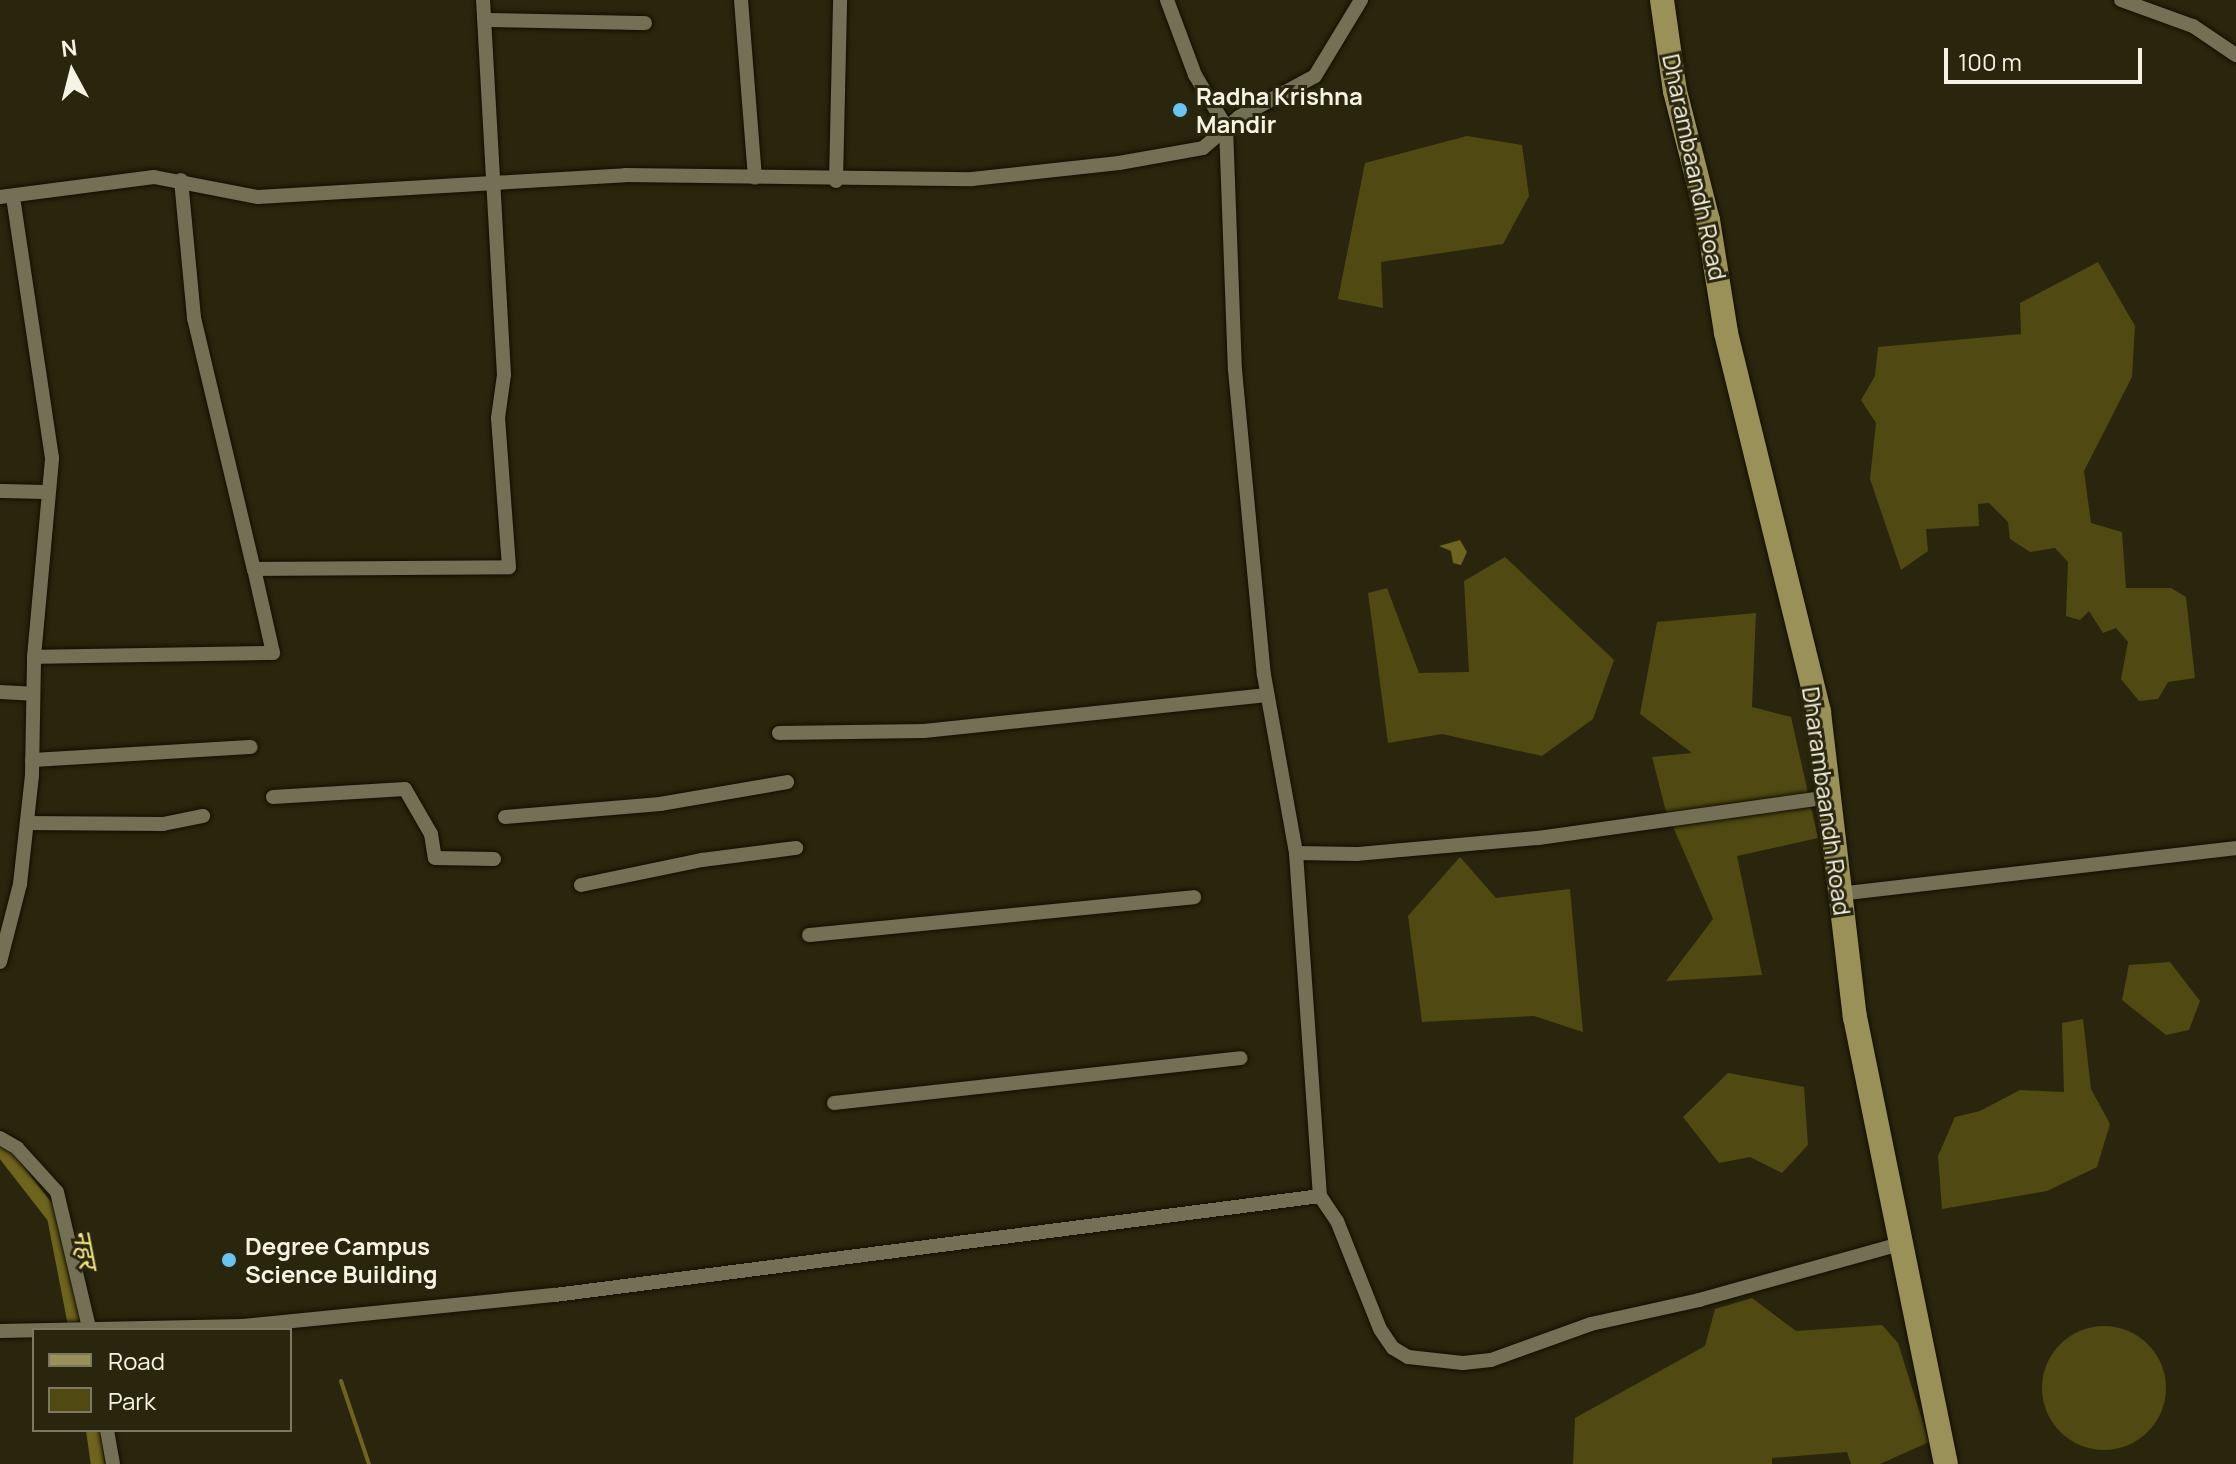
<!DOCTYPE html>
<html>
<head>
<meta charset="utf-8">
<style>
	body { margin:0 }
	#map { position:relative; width:2236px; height:1464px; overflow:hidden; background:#29260d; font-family:Manrope,"Noto Sans Devanagari",sans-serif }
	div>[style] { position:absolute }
	.green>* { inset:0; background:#504912 }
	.round { border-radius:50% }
	.water>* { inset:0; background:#6e641d }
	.stream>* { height:4px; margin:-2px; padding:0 2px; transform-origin:2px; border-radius:2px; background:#6e641d }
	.canal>* { height:14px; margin:-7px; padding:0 7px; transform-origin:7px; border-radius:7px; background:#6e641d }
	.roads { filter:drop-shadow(0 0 2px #120e00) drop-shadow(0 0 2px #120e00) }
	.street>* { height:14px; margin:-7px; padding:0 7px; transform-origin:7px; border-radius:7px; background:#737055 }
	.primary>* { height:24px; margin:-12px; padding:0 12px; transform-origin:12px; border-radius:12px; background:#999157 }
	.dots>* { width:22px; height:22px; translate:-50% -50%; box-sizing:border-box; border:4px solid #29260d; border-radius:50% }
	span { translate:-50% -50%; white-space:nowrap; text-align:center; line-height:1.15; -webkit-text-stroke:6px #29260d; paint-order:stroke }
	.poi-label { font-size:24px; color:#f5f3e4; font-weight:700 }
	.left { translate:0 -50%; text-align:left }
	.street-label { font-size:24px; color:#f5f3e4 }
	.water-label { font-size:26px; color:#f3e482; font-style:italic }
	.legend { position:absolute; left:32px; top:1328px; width:260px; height:104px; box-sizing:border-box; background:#29260d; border:2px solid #7b7863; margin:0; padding:10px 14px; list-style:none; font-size:24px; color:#f5f3e4 }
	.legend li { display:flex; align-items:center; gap:16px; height:40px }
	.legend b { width:40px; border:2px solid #7b7863 }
	.north { position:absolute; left:32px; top:32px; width:80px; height:80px; -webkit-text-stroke:6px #29260d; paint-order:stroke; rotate:353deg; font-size:22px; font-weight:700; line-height:32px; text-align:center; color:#f5f3e4 }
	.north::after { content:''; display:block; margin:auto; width:28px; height:36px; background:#f5f3e4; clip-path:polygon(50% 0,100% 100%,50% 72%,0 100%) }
	.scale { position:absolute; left:1944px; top:48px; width:198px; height:36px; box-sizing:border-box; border:4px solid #f5f3e4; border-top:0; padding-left:10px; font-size:24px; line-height:28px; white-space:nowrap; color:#f5f3e4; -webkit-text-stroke:6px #29260d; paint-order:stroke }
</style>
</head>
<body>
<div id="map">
	<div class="green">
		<i style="clip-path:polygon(1467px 136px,1522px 145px,1529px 196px,1503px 244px,1381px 262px,1383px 308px,1338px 299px,1365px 163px)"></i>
		<i style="clip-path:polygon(2098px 262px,2135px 326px,2132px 377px,2084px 471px,2091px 523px,2122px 532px,2126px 588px,2171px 588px,2186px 597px,2195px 678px,2168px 682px,2158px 699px,2139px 701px,2121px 679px,2128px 642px,2116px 628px,2103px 633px,2089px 611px,2080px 620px,2066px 616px,2068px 562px,2055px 548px,2030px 552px,2010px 539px,2008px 522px,1989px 503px,1978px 504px,1979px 526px,1926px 529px,1928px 551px,1901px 570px,1870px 479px,1876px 423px,1861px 400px,1875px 376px,1878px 347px,2021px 334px,2020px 303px)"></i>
		<i style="clip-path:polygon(1505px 557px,1614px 660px,1593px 719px,1542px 756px,1442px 734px,1388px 743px,1368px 593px,1387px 588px,1419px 673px,1469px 672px,1464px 581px)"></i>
		<i style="clip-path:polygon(1756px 613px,1752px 707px,1791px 717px,1818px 838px,1737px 856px,1762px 975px,1666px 981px,1713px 919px,1665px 808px,1652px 757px,1692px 753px,1640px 714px,1657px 622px)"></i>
		<i style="clip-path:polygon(1460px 857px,1496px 898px,1570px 889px,1583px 1032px,1534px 1016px,1422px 1022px,1408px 916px)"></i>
		<i style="clip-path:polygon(2170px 962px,2200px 1001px,2189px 1030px,2166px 1035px,2122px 1000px,2129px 965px)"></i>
		<i style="clip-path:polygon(2083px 1019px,2091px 1089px,2110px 1124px,2097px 1167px,2047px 1191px,1942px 1209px,1938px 1156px,1955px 1117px,1980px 1111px,2020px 1090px,2064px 1092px,2062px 1023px)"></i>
		<i style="clip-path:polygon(1728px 1073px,1804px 1087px,1808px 1145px,1782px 1173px,1750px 1157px,1719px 1163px,1683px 1117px)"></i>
		<i style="clip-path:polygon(1752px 1298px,1796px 1331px,1882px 1325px,1898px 1343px,1929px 1442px,1880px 1464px,1851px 1464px,1847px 1452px,1772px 1458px,1772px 1464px,1573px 1464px,1575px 1418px,1705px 1346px,1715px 1309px)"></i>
		<i class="round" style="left:2042px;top:1326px;width:124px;height:124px"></i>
	</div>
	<div class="water">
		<i style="clip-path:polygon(1460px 540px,1467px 552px,1461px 565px,1453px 563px,1451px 551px,1439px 546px)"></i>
	</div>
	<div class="stream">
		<i style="left:341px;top:1381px;width:88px;rotate:71.4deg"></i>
	</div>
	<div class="canal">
		<i style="left:0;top:1148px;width:88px;rotate:52deg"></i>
		<i style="left:54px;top:1217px;width:115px;rotate:79deg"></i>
		<i style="left:93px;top:1430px;width:34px;rotate:82deg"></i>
	</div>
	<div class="roads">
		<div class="street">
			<i style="left:741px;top:0;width:178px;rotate:85.5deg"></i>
			<i style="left:1167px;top:0;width:80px;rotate:69.5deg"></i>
			<i style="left:1195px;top:75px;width:61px;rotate:59.2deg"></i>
			<i style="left:1226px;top:127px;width:243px;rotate:87.9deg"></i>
			<i style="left:1235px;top:370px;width:306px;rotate:84.6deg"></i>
			<i style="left:1264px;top:675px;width:181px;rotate:79.8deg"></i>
			<i style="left:1296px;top:853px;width:344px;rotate:86deg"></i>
			<i style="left:1320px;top:1196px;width:30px;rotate:56deg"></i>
			<i style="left:1337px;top:1221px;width:116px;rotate:68.3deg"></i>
			<i style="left:1380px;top:1329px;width:23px;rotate:56deg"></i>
			<i style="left:1393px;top:1348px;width:17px;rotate:31deg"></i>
			<i style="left:1408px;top:1357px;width:55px;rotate:6.2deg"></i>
			<i style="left:1463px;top:1363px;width:28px;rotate:-6deg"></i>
			<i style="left:1491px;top:1360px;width:106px;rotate:-19.8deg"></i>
			<i style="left:1591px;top:1324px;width:111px;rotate:-12.5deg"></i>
			<i style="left:1699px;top:1300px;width:209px;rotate:-15.6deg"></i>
			<i style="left:2121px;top:0;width:77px;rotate:19.9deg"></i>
			<i style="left:2193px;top:26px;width:52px;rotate:34deg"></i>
			<i style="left:485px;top:20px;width:160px;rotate:1.1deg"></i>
			<i style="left:181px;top:180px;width:139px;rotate:84.6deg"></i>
			<i style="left:194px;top:318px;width:258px;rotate:76.6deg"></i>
			<i style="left:254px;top:569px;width:255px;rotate:-0.4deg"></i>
			<i style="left:509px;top:567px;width:149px;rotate:-94.2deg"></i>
			<i style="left:498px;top:418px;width:43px;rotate:-82.1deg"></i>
			<i style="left:504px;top:375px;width:376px;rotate:-93.2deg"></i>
			<i style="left:836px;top:181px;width:181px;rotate:-88.7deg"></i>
			<i style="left:0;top:197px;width:155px;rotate:-7.4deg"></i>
			<i style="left:154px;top:177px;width:106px;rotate:10.9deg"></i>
			<i style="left:258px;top:197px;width:368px;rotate:-3.4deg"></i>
			<i style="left:625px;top:175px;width:347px;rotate:0.7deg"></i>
			<i style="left:972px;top:179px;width:148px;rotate:-6.2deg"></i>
			<i style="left:1119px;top:163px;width:85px;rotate:-10.1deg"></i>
			<i style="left:1203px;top:148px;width:48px;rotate:-40.7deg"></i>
			<i style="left:1239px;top:117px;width:86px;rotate:-28.3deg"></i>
			<i style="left:1315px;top:76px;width:89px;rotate:-58.8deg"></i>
			<i style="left:0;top:491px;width:48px;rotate:1.2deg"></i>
			<i style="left:34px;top:657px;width:239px;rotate:-1deg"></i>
			<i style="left:273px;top:653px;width:86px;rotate:-102.7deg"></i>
			<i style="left:0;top:692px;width:33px;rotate:3deg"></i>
			<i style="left:779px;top:733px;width:145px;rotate:-0.8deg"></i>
			<i style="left:924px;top:731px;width:345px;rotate:-6deg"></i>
			<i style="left:32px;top:760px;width:219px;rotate:-3.4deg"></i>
			<i style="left:273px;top:797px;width:132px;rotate:-3.5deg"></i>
			<i style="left:405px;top:789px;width:52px;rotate:60deg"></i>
			<i style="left:431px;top:834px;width:24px;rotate:81deg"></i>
			<i style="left:435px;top:858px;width:59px;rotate:1deg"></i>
			<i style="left:505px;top:817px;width:156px;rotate:-4.8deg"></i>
			<i style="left:660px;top:804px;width:129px;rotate:-9.8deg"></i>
			<i style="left:27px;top:823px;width:136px;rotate:0.4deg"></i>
			<i style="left:163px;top:824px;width:41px;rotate:-11.3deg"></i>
			<i style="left:1296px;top:853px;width:61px;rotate:0.9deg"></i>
			<i style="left:1357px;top:854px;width:182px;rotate:-5.1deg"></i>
			<i style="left:1538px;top:838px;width:293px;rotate:-8deg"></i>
			<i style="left:581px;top:885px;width:124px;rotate:-11.7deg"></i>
			<i style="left:702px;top:860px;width:95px;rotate:-7.3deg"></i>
			<i style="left:1839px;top:894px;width:400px;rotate:-6.6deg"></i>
			<i style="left:809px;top:935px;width:387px;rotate:-5.6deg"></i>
			<i style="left:0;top:962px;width:81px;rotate:-75.6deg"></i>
			<i style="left:20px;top:884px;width:110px;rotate:-83.7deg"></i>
			<i style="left:32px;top:775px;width:118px;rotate:-89deg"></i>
			<i style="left:34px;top:657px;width:200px;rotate:-84.8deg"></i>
			<i style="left:52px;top:458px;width:265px;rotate:-98.5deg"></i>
			<i style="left:834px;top:1103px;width:409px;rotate:-6.3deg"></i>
			<i style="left:0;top:1138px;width:20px;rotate:30deg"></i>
			<i style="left:17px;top:1148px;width:59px;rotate:47.7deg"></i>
			<i style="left:57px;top:1192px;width:139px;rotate:76.7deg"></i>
			<i style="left:0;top:1331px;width:243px;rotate:-1.2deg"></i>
			<i style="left:243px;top:1326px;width:314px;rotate:-5.7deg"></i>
			<i style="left:555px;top:1295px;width:771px;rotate:-7.37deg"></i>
			<i style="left:107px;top:1430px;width:35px;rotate:80deg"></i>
		</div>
		<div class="primary">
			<i style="left:1662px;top:0;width:92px;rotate:81.9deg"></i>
			<i style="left:1675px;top:91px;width:133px;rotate:75.7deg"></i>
			<i style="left:1708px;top:220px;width:114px;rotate:80.9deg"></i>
			<i style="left:1726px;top:333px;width:390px;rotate:76.2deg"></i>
			<i style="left:1819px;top:712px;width:307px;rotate:83.3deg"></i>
			<i style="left:1855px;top:1017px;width:456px;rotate:78.5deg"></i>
		</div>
	</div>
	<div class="dots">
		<i style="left:1180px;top:110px;background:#69c4f1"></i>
		<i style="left:229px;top:1260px;background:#69c4f1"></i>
	</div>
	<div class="poi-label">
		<span class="left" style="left:1196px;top:110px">Radha Krishna<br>Mandir</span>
		<span class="left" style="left:245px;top:1260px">Degree Campus<br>Science Building</span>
	</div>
	<div class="street-label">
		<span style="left:1695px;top:167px;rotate:78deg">Dharambaandh Road</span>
		<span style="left:1827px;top:801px;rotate:82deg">Dharambaandh Road</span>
	</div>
	<div class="water-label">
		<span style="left:85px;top:1249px;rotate:79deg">नहर</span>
	</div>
	<ul class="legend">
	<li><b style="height:10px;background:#999157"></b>Road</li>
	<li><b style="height:22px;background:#504912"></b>Park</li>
	</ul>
	<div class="north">N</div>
	<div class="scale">100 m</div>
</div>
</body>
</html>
